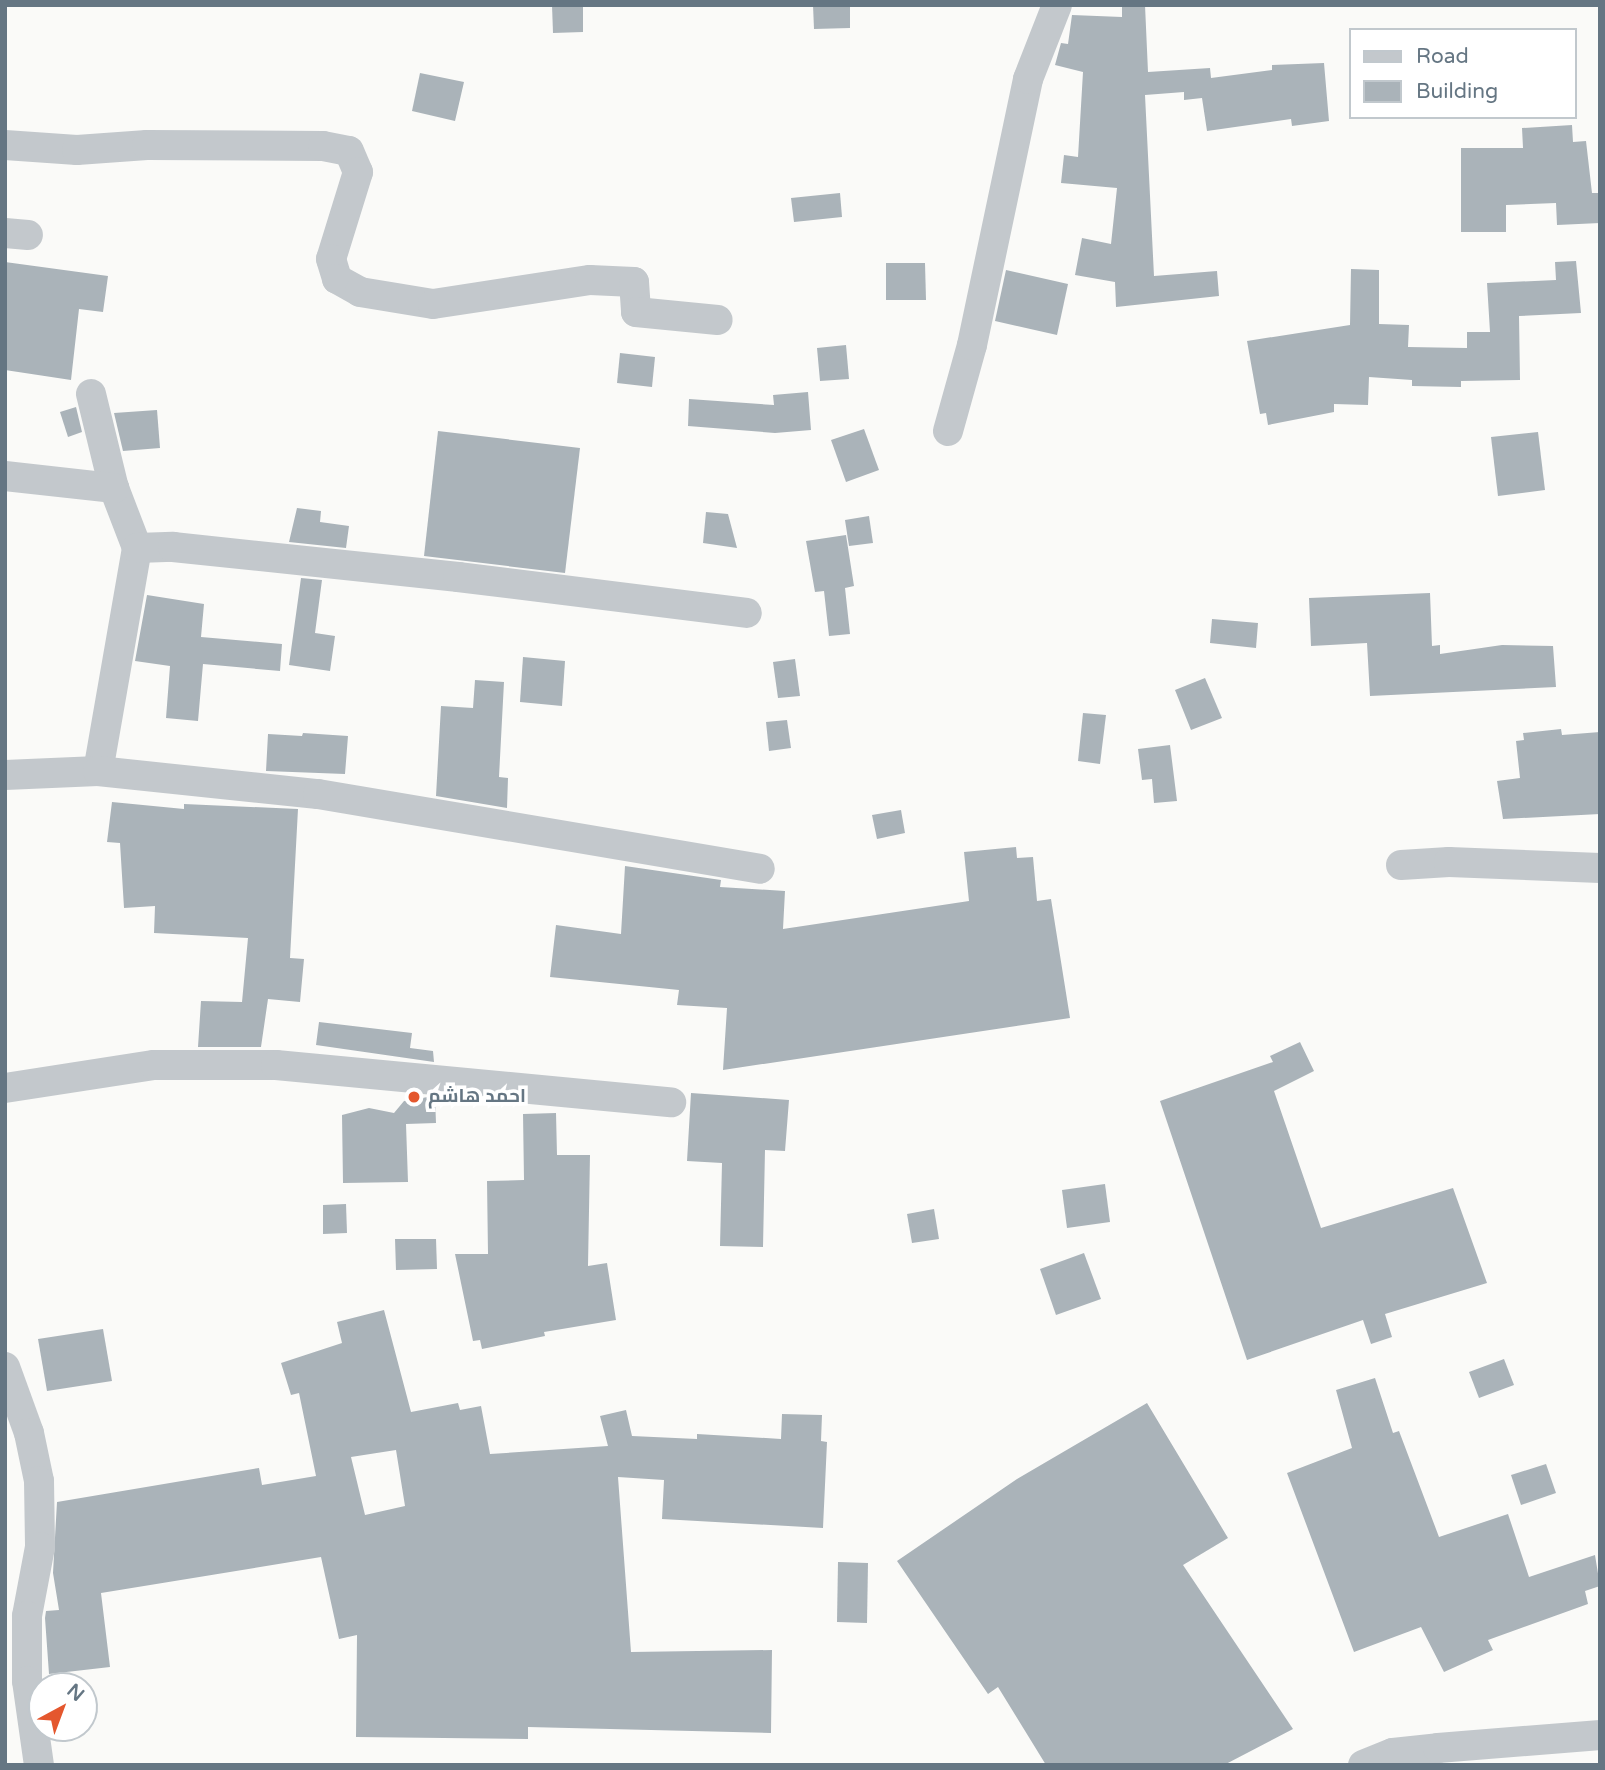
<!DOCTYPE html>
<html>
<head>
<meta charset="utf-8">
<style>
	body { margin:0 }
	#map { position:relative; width:1605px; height:1770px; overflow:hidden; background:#fafaf8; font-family:"Varela Round",Cairo,sans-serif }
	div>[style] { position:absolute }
	.building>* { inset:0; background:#aab3b9 }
	.minor>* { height:30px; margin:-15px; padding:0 15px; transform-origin:15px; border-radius:15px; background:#c3c8cc }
	.dots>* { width:19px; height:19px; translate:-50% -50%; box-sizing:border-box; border:4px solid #fff; border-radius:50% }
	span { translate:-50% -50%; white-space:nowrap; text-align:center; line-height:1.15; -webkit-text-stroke:7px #fff; paint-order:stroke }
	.poi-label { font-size:19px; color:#657683; font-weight:700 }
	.left { translate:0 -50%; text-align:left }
	.frame { position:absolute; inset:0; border:7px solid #657683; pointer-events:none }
	.legend { position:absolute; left:1349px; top:28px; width:228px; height:91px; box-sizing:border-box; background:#fff; border:2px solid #c1c8cd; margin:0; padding:9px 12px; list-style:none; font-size:21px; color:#657683 }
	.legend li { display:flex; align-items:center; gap:14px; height:35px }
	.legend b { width:35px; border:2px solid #c1c8cd }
	.north { position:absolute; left:28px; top:1672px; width:70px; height:70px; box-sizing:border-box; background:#fff; border:2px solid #c1c8cd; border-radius:50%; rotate:41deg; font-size:19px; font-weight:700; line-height:28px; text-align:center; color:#657683 }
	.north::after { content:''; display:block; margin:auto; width:24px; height:32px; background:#e4572e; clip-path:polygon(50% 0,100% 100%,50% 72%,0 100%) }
</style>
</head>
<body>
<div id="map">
	<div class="building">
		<i style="clip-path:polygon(552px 5px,583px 5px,583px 32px,553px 33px)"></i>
		<i style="clip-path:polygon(813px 5px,850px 5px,850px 28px,814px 29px)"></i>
		<i style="clip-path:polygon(1122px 5px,1145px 5px,1148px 72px,1210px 68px,1211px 78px,1272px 70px,1272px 65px,1324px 63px,1329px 121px,1292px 126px,1291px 119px,1207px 131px,1202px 98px,1184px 100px,1184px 92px,1145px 95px,1154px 276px,1217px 271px,1219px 296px,1116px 307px,1115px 282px,1075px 275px,1082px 238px,1111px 244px,1117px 188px,1061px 183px,1064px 155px,1078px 157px,1083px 72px,1055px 65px,1061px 43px,1068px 44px,1072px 15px,1122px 17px)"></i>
		<i style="clip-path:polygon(420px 73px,464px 82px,455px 121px,412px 111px)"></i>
		<i style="clip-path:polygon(1572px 125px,1573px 142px,1586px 141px,1592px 193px,1600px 193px,1600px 223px,1557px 225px,1556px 203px,1506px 205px,1506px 232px,1461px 232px,1461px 148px,1523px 148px,1522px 128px)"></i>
		<i style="clip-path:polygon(840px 193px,842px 217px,794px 222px,791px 198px)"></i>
		<i style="clip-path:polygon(1576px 261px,1581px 313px,1519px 316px,1520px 380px,1461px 381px,1461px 387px,1412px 386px,1412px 380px,1369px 377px,1368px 405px,1334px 404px,1334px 412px,1268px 425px,1266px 413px,1260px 414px,1247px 341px,1350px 325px,1351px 269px,1379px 270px,1379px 324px,1409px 325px,1408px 347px,1467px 348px,1467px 332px,1490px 332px,1487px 283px,1556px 280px,1555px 262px)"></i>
		<i style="clip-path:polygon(5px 262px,108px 276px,103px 312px,79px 309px,71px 380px,5px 370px)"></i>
		<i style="clip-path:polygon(886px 263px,925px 263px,926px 300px,886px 300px)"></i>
		<i style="clip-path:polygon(1006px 270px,1068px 284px,1057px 335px,995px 321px)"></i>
		<i style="clip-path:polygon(846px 345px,849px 379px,820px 381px,817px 348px)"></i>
		<i style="clip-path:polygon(620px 353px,655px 357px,652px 387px,617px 383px)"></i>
		<i style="clip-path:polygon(808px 392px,811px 430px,775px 433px,688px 426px,689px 399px,774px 405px,773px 395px)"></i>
		<i style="clip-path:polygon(76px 407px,82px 432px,68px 437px,60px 412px)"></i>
		<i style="clip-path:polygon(157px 410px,160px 448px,123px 451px,114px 413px)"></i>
		<i style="clip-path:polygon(864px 429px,879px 470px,846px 482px,831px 440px)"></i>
		<i style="clip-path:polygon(438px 431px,580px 448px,565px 573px,424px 556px)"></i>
		<i style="clip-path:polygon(1538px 432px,1545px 490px,1498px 496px,1491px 437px)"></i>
		<i style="clip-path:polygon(297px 508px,321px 511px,320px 522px,349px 526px,346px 548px,289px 542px)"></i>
		<i style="clip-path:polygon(706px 512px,728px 514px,737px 548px,703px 543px)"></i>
		<i style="clip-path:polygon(869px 516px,873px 543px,849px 546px,845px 520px)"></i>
		<i style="clip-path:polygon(846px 535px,854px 586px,845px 588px,850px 634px,829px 636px,824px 591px,815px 592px,806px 541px)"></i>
		<i style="clip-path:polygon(301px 578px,322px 580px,315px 633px,335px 636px,330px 671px,289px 665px)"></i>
		<i style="clip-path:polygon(1430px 593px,1432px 646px,1440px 645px,1440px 654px,1502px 645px,1553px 646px,1556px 687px,1370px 696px,1367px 643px,1311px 646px,1309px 598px)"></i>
		<i style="clip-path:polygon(147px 595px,204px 604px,201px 637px,282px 644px,280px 671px,203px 664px,198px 721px,166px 718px,170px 666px,135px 661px)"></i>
		<i style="clip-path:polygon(1212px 619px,1258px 623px,1256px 648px,1210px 643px)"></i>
		<i style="clip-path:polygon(523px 657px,565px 661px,562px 706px,520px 702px)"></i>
		<i style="clip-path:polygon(795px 659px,800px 696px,778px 698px,773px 662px)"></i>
		<i style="clip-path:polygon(1205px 678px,1222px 718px,1191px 730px,1175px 690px)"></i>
		<i style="clip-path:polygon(475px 680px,504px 682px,499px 777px,508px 778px,507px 808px,436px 796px,441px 706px,473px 708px)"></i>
		<i style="clip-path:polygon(1083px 713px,1106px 715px,1100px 764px,1078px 761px)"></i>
		<i style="clip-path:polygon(787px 720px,791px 748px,769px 751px,766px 722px)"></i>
		<i style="clip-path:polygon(1561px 729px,1562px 735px,1600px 732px,1600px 814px,1503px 819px,1497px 781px,1520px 778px,1516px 741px,1524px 740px,1523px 733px)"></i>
		<i style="clip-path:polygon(303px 733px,348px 736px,345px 774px,266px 771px,268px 734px,302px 736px)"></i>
		<i style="clip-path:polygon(1170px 745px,1177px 801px,1154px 803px,1152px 779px,1142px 780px,1138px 749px)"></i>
		<i style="clip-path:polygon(112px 802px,184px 809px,184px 804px,298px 809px,290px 958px,304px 959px,300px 1002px,268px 999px,261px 1047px,198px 1047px,201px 1001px,242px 1002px,248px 938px,154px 933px,155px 906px,124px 908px,120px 843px,107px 842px)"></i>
		<i style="clip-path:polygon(901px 810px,905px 833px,877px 839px,872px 815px)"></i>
		<i style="clip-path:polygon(1016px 847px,1017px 858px,1033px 857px,1037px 901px,1051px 899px,1070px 1018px,723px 1070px,727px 1008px,677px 1005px,679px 990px,550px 977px,556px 925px,621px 934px,625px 866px,721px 880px,720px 887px,785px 891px,783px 929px,969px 901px,964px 852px)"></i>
		<i style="clip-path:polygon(319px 1022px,412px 1033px,410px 1048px,433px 1051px,434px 1062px,316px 1045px)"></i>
		<i style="clip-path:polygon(1300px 1042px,1314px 1071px,1274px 1091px,1321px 1228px,1453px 1188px,1487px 1283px,1385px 1314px,1392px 1337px,1371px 1344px,1363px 1320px,1247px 1360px,1160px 1101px,1273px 1062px,1270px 1056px)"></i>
		<i style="clip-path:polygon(691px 1093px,789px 1100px,785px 1151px,765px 1150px,763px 1247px,720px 1246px,722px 1163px,687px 1161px)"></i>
		<i style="clip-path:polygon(428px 1097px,435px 1097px,436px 1123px,406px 1124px,408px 1182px,343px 1183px,342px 1115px,369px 1108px,394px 1113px,404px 1101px)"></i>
		<i style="clip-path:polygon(556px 1113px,557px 1155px,590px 1155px,588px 1266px,607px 1263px,616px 1320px,544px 1332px,545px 1336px,482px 1349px,480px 1340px,473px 1341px,455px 1254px,488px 1254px,487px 1181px,524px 1180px,523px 1114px)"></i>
		<i style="clip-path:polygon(1105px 1184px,1110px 1222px,1067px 1228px,1062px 1190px)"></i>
		<i style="clip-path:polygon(346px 1204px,347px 1233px,323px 1234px,323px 1205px)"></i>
		<i style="clip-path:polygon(934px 1209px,939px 1239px,912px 1243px,907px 1214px)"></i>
		<i style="clip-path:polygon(395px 1239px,436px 1239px,437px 1269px,396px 1270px)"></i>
		<i style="clip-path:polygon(1084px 1253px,1101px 1299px,1056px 1315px,1040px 1269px)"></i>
		<i style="clip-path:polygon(evenodd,384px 1310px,411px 1412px,458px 1403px,460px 1410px,481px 1406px,490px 1454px,608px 1446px,600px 1416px,626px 1410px,632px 1436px,697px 1439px,697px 1434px,781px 1439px,782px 1414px,822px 1415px,821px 1441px,827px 1442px,823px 1528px,662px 1519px,664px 1480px,618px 1477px,631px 1652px,772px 1650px,771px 1733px,528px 1727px,528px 1739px,356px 1737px,357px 1635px,339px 1639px,321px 1557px,101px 1593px,110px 1667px,49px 1674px,45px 1618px,46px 1611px,59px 1610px,53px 1573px,57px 1502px,259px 1468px,262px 1485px,316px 1476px,299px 1393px,291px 1395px,281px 1363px,342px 1343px,337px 1322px,384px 1310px,396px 1450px,405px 1506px,365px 1515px,351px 1457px,396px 1450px)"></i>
		<i style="clip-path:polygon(103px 1329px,112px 1381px,47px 1391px,38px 1339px)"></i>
		<i style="clip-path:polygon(1504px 1359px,1514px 1385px,1479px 1398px,1469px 1372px)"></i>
		<i style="clip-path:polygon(1375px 1378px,1393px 1433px,1399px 1431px,1439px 1537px,1508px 1514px,1529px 1577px,1595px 1555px,1600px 1586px,1585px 1591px,1588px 1604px,1488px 1640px,1493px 1650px,1444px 1672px,1421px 1627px,1354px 1652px,1287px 1473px,1352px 1448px,1336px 1390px)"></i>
		<i style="clip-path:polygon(1147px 1403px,1228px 1538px,1183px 1565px,1293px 1729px,1224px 1765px,1046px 1765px,998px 1687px,988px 1694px,897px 1561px,1017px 1479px)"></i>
		<i style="clip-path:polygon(1546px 1464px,1556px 1493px,1521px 1505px,1511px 1475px)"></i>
		<i style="clip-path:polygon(838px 1562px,868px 1563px,867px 1623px,837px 1622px)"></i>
	</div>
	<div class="minor">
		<i style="left:5px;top:145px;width:72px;rotate:4deg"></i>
		<i style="left:77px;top:150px;width:70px;rotate:-4.1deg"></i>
		<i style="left:147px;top:145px;width:176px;rotate:0.3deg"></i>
		<i style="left:323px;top:146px;width:26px;rotate:11deg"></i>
		<i style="left:349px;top:151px;width:23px;rotate:67deg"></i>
		<i style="left:358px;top:172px;width:91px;rotate:107.2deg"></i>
		<i style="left:331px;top:259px;width:21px;rotate:73deg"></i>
		<i style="left:337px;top:279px;width:26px;rotate:29deg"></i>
		<i style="left:360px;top:292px;width:74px;rotate:9.3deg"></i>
		<i style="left:433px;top:304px;width:159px;rotate:-8.7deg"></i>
		<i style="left:590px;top:280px;width:44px;rotate:2.6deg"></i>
		<i style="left:634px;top:282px;width:30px;rotate:86deg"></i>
		<i style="left:636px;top:312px;width:82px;rotate:5.6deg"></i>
		<i style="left:5px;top:233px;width:23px;rotate:5deg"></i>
		<i style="left:91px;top:394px;width:97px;rotate:76.3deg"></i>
		<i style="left:114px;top:488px;width:64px;rotate:69deg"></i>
		<i style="left:137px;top:548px;width:226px;rotate:99.9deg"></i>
		<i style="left:948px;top:431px;width:89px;rotate:-74.4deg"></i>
		<i style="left:972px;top:345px;width:272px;rotate:-78.1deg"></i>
		<i style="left:1028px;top:79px;width:79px;rotate:-68.6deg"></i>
		<i style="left:5px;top:476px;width:110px;rotate:6.3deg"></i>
		<i style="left:137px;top:548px;width:36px;rotate:-2deg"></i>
		<i style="left:173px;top:547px;width:287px;rotate:6deg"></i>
		<i style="left:458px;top:577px;width:291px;rotate:7.1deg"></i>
		<i style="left:5px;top:775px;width:93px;rotate:-2.5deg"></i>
		<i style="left:98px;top:771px;width:221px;rotate:6deg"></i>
		<i style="left:318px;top:794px;width:448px;rotate:9.6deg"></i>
		<i style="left:1401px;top:865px;width:48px;rotate:-3.6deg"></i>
		<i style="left:1449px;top:862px;width:151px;rotate:2.3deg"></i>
		<i style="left:5px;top:1088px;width:151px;rotate:-8.8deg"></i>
		<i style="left:154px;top:1065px;width:122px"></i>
		<i style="left:276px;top:1065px;width:397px;rotate:5.4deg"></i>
		<i style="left:5px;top:1367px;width:70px;rotate:70deg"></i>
		<i style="left:29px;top:1433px;width:49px;rotate:78.2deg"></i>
		<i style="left:39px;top:1481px;width:66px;rotate:89.1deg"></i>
		<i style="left:40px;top:1547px;width:70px;rotate:100.7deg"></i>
		<i style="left:27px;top:1616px;width:65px;rotate:90deg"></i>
		<i style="left:27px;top:1681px;width:85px;rotate:81.9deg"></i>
		<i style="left:1363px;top:1765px;width:32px;rotate:-22deg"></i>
		<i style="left:1393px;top:1753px;width:45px;rotate:-6.3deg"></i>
		<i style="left:1438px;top:1748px;width:163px;rotate:-4.6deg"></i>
	</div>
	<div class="dots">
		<i style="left:414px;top:1097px;background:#e4572e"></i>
	</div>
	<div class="poi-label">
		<span class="left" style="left:428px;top:1097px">احمد هاشم</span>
	</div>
	<div class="frame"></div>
	<ul class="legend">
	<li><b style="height:9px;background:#c3c8cc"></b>Road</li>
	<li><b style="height:19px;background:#aab3b9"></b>Building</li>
	</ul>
	<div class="north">N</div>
</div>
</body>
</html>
